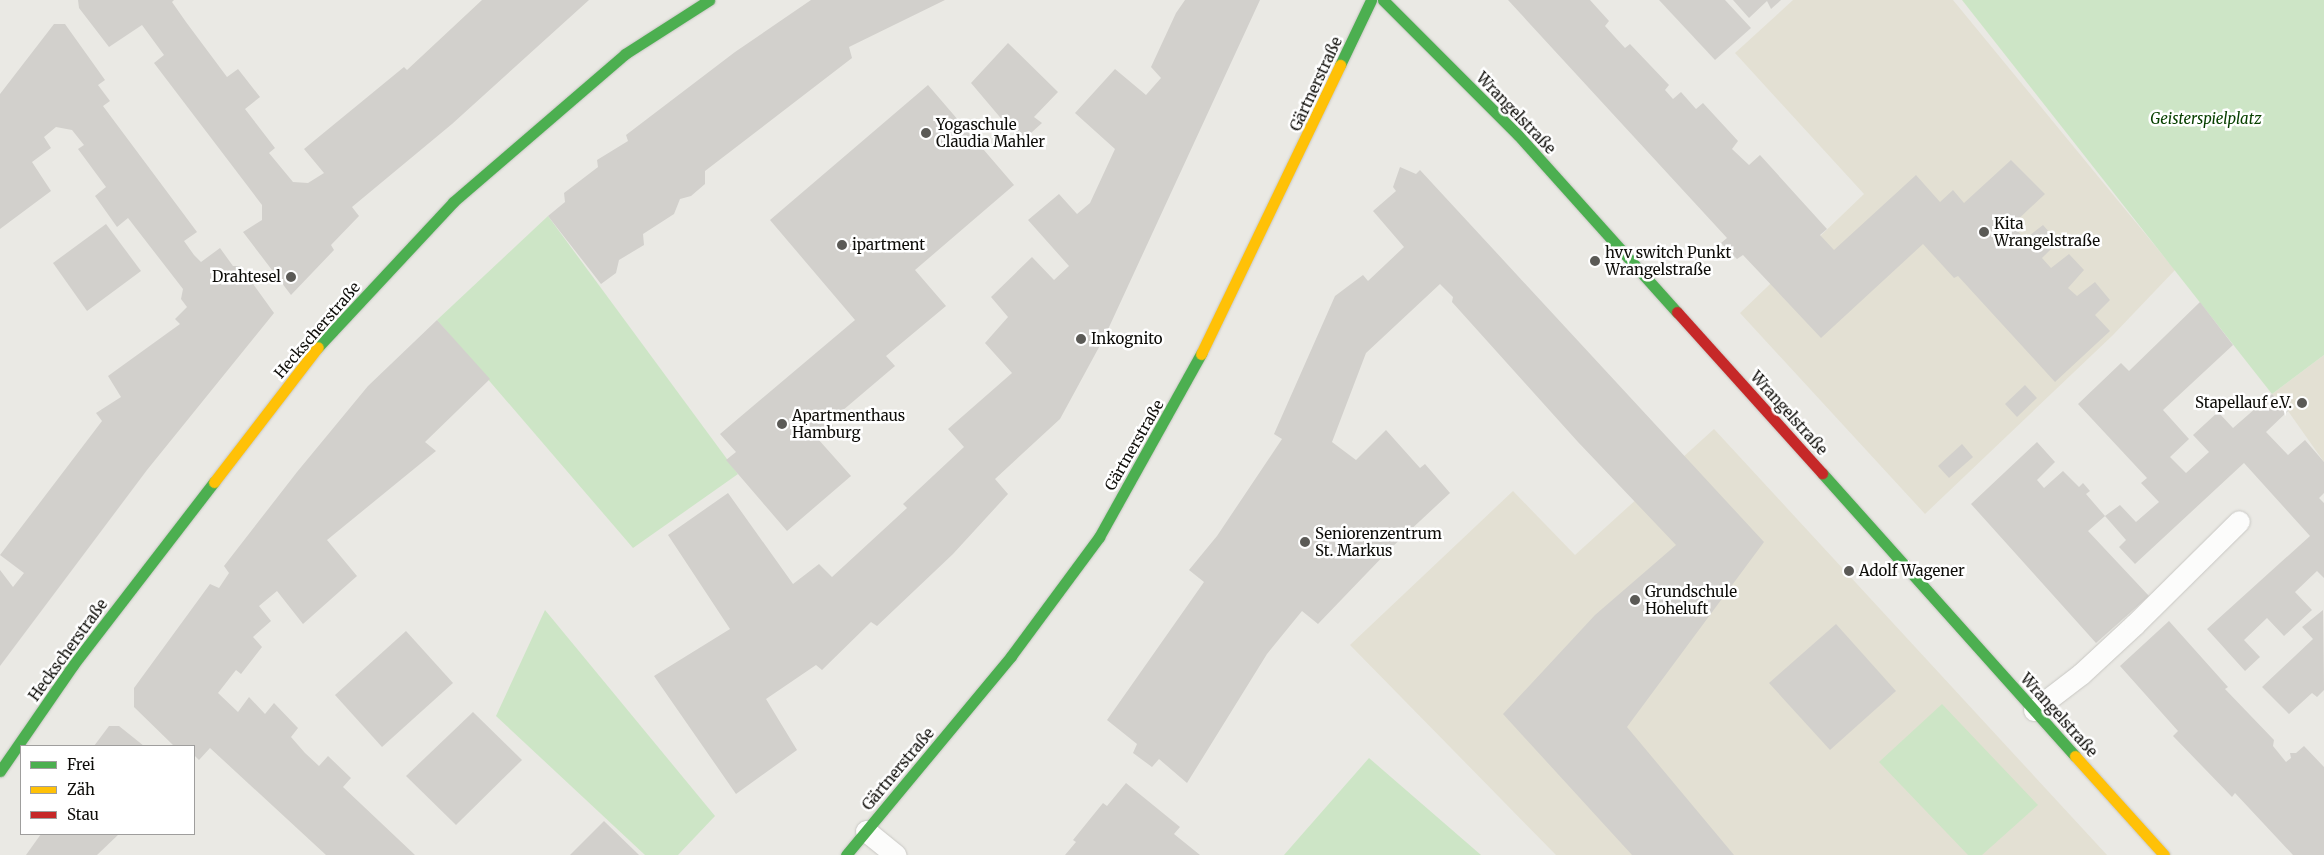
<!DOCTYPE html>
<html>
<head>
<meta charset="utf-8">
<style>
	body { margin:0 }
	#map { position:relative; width:2324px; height:855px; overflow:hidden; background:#eae9e4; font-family:Merriweather,serif }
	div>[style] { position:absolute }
	.built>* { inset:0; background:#e3e0d3 }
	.green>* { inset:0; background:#cde5c6 }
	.building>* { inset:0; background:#d2d0cc }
	.roads { filter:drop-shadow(0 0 1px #c8c7c3) drop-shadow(0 0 1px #c8c7c3) }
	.lane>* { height:21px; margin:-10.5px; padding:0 10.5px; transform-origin:10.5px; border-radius:10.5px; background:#fcfcfb }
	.fast>* { height:11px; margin:-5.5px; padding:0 5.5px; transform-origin:5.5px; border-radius:5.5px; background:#4caf50 }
	.slow>* { height:11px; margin:-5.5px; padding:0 5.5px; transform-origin:5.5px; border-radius:5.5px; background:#ffc107 }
	.jam>* { height:11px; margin:-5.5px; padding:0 5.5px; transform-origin:5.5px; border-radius:5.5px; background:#c62828 }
	.dots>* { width:14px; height:14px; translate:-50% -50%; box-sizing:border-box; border:2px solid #fff; border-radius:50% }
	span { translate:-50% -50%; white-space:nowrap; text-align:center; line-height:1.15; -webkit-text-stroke:5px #fff; paint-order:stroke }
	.street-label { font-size:15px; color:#0e0d09 }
	.park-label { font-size:15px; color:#084000; font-style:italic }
	.poi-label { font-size:15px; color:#0e0d09 }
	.left { translate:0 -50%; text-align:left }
	.right { translate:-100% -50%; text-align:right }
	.legend { position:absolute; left:20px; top:745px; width:175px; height:90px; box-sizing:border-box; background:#fff; border:1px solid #9f9e9d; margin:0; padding:6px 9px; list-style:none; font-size:15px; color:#0e0d09 }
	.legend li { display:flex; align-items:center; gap:10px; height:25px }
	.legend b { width:25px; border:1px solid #9f9e9d }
</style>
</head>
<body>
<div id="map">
	<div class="built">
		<i style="clip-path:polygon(1793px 0,1953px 0,2175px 270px,2113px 335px,1925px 514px,1740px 313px,1864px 194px,1735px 53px)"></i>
		<i style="clip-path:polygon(2324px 355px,2324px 462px,2288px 411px,2272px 394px)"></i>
		<i style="clip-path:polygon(1714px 429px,2107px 855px,1556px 855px,1350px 645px,1513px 491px,1575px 555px)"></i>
	</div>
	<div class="green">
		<i style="clip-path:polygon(1962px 0,2324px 0,2324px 355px,2272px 394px)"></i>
		<i style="clip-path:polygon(548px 216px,738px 474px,633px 548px,437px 320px)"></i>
		<i style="clip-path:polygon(545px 610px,715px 816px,678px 855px,645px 855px,496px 716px)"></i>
		<i style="clip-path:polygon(1942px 704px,2038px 805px,1982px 855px,1968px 855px,1879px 762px)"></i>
		<i style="clip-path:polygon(1369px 758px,1481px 855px,1284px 855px)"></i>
	</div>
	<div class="building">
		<i style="clip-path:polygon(78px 0,174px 0,172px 2px,186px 22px,227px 77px,238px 69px,260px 97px,245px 109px,275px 148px,269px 153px,293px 182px,308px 183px,324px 173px,304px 149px,404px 67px,407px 70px,482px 0,589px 0,452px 124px,352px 207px,359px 216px,331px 245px,334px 250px,291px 295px,243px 232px,262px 220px,262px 205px,154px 63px,164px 55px,142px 25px,109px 47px,79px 8px)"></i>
		<i style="clip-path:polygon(811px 0,945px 0,849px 47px,852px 58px,705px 171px,705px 184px,691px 196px,680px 199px,674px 214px,643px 234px,644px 245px,619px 260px,616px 273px,601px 284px,548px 216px,565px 202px,564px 193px,598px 167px,597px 160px,628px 141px,626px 135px,735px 52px)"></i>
		<i style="clip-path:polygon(1185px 0,1260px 0,1104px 338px,1060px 419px,995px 479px,1008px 494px,953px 554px,877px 626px,871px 622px,822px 670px,816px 665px,766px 699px,797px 750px,736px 794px,654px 676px,730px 629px,668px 535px,728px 493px,793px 584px,819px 564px,832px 577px,907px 508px,903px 504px,964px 447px,948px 429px,1012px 373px,985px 343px,1008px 317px,991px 297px,1032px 257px,1054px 280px,1069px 266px,1028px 220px,1059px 194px,1077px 214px,1090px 203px,1115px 149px,1075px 113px,1115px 69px,1146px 95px,1161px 78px,1151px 67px,1176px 13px)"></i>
		<i style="clip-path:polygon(1508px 0,1590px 0,1609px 21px,1605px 26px,1614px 36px,1625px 48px,1630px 44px,1669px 85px,1665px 90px,1673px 99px,1681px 92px,1696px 109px,1703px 103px,1738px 141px,1732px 149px,1749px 165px,1760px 155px,1827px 229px,1820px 235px,1834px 250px,1916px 175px,1940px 202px,1953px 190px,1964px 203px,2011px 160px,2045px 194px,2012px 225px,2025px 239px,2043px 225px,2058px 242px,2042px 258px,2051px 268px,2069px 254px,2084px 270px,2068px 288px,2077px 296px,2095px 282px,2110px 300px,2095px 315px,2110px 331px,2055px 382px,1958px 276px,1954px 278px,1923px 244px,1821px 338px,1743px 255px,1737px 259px,1721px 243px,1727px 238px)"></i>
		<i style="clip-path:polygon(1659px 0,1725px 0,1751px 28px,1715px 60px)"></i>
		<i style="clip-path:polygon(1733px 0,1781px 0,1771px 9px,1767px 1px,1749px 18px)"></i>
		<i style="clip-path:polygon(54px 24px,65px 24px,105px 80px,98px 85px,110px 101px,103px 106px,197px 232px,184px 241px,194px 255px,201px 262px,220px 248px,233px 266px,240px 266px,274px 313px,147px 470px,0 666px,0 570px,13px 587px,24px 573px,0 555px,102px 421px,96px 413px,121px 397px,108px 376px,180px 324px,175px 319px,187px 307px,181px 299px,183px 289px,128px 218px,117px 227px,95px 196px,106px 187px,78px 149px,84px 145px,72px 130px,56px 127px,44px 137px,51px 148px,32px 162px,51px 191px,0 229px,0 94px)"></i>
		<i style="clip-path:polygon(1008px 43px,1058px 92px,1034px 117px,1042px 123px,1021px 142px,971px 83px)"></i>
		<i style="clip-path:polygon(928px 85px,1014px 185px,915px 270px,946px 306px,886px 356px,895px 366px,829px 422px,833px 426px,818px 439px,851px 476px,787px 531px,726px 460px,736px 452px,720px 434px,855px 320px,770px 220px)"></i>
		<i style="clip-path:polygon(1400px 167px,1416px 174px,1420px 170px,1764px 542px,1627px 727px,1734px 855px,1632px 855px,1503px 714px,1595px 615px,1676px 545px,1578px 442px,1452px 302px,1453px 297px,1440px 284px,1366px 353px,1332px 442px,1356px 460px,1386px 430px,1420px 468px,1425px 464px,1450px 493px,1391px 548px,1318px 624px,1302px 611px,1267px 654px,1187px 783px,1159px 759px,1152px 767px,1133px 753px,1137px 744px,1107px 720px,1204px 582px,1189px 570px,1217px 536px,1282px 439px,1274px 434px,1335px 296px,1363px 275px,1368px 281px,1404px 247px,1373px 211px,1396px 191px,1393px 187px)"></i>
		<i style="clip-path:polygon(106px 224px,141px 271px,87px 311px,53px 263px)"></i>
		<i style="clip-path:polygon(2200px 302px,2233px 345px,2163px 410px,2189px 439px,2170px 457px,2186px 473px,2209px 452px,2193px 435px,2218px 412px,2233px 428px,2272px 394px,2288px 411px,2266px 432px,2288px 455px,2305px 440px,2324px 462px,2324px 493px,2319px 498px,2324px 503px,2324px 578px,2317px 571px,2295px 592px,2312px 610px,2284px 636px,2267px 618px,2244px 640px,2260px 657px,2245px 671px,2207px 629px,2310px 536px,2244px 463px,2135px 564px,2119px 547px,2126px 540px,2105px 516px,2120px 505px,2136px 522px,2159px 502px,2141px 483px,2147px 478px,2078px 404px,2121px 363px,2129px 371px)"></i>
		<i style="clip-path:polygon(437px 320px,490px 379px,425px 442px,436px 451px,327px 540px,357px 576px,303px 624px,277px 591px,259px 606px,271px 621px,253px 637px,262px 647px,241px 674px,236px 670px,218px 693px,238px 712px,249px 697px,265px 714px,274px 703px,298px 728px,291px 737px,305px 753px,319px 766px,328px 756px,351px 778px,343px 787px,415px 855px,326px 855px,210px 748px,199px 760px,194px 755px,194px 746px,174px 746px,134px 707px,134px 688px,210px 584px,219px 588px,229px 573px,224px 566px,297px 472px,368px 386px)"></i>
		<i style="clip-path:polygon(2025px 385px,2037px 398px,2017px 417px,2005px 404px)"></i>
		<i style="clip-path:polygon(2037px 442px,2055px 462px,2037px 480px,2044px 488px,2063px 471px,2079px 487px,2083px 483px,2090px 491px,2086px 494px,2105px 516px,2088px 531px,2149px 596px,2096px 643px,1971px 504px)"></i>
		<i style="clip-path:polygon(1962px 444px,1973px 457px,1949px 478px,1938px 466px)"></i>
		<i style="clip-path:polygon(2323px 610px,2324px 690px,2317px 697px,2312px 693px,2289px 714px,2262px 687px,2313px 639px,2302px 627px)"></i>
		<i style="clip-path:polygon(2169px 621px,2228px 687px,2225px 689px,2274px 740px,2273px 746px,2286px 762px,2291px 758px,2290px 753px,2296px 753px,2304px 746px,2324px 767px,2324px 855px,2293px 855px,2235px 793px,2232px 797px,2173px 736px,2178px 731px,2120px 666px)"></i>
		<i style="clip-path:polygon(1836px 624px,1896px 691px,1830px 750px,1769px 683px)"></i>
		<i style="clip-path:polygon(406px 631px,453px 683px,382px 747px,335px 695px)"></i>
		<i style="clip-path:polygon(473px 712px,522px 760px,456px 825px,406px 776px)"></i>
		<i style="clip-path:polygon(109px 726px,119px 726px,144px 746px,94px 746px)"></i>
		<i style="clip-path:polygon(1126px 783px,1180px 827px,1174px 834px,1200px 855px,1065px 855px,1076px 842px,1073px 840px,1103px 803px,1107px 806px)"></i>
		<i style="clip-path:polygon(604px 821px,639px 855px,570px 855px)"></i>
		<i style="clip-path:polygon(41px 834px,119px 834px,97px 855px,26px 855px)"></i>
	</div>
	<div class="roads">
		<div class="lane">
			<i style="left:2034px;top:710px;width:59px;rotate:-37.5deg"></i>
			<i style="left:2081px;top:674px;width:74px;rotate:-42.8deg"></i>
			<i style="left:2135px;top:624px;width:146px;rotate:-44.7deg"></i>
			<i style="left:866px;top:831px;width:38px;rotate:39deg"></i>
		</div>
		<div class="fast">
			<i style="left:1383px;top:0;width:191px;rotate:45deg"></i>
			<i style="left:1518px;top:135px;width:238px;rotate:48.1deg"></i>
			<i style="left:1340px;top:65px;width:72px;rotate:-64.5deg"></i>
			<i style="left:318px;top:347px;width:198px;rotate:-47deg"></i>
			<i style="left:453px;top:202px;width:227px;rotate:-40.7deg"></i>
			<i style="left:625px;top:54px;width:100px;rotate:-32.7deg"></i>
			<i style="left:1822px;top:473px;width:380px;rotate:48.2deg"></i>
			<i style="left:0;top:771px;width:129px;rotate:-55.4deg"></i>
			<i style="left:73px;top:665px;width:231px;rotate:-52.4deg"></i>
			<i style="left:846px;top:855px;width:259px;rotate:-50.3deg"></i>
			<i style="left:1011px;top:656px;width:148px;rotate:-53.5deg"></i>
			<i style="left:1099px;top:537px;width:210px;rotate:-60.9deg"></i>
		</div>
		<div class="slow">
			<i style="left:1201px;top:354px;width:321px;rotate:-64.3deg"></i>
			<i style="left:214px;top:482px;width:170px;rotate:-52.4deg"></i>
			<i style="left:2075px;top:756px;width:133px;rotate:48deg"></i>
		</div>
		<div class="jam">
			<i style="left:1677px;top:312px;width:217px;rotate:48deg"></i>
		</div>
	</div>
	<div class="dots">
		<i style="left:926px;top:133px;background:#5b5a56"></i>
		<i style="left:1984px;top:232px;background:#5b5a56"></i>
		<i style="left:842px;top:245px;background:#5b5a56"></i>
		<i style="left:1595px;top:261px;background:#5b5a56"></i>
		<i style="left:291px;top:277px;background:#5b5a56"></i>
		<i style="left:1081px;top:339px;background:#5b5a56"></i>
		<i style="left:2302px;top:403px;background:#5b5a56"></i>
		<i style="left:782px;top:424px;background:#5b5a56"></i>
		<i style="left:1305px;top:542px;background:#5b5a56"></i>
		<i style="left:1849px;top:571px;background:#5b5a56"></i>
		<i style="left:1635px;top:600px;background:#5b5a56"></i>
	</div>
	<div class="street-label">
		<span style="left:1316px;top:84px;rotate:-65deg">Gärtnerstraße</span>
		<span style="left:1516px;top:113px;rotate:46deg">Wrangelstraße</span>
		<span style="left:317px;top:330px;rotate:-49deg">Heckscherstraße</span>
		<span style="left:1789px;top:413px;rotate:48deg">Wrangelstraße</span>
		<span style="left:1134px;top:445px;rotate:-60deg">Gärtnerstraße</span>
		<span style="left:68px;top:650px;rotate:-54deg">Heckscherstraße</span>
		<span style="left:2059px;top:715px;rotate:48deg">Wrangelstraße</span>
		<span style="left:898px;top:769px;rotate:-50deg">Gärtnerstraße</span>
	</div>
	<div class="park-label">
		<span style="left:2206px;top:119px">Geisterspielplatz</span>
	</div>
	<div class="poi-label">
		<span class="left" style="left:936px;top:133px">Yogaschule<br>Claudia Mahler</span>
		<span class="left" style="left:1994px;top:232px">Kita<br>Wrangelstraße</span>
		<span class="left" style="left:852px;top:245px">ipartment</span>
		<span class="left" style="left:1605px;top:261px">hvv switch Punkt<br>Wrangelstraße</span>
		<span class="right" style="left:281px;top:277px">Drahtesel</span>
		<span class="left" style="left:1091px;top:339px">Inkognito</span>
		<span class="right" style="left:2292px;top:403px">Stapellauf e.V.</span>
		<span class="left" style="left:792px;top:424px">Apartmenthaus<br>Hamburg</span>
		<span class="left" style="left:1315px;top:542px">Seniorenzentrum<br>St. Markus</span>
		<span class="left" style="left:1859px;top:571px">Adolf Wagener</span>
		<span class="left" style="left:1645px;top:600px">Grundschule<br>Hoheluft</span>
	</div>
	<ul class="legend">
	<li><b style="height:6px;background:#4caf50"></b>Frei</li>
	<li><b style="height:6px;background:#ffc107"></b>Zäh</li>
	<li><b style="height:6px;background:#c62828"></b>Stau</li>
	</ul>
</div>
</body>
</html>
